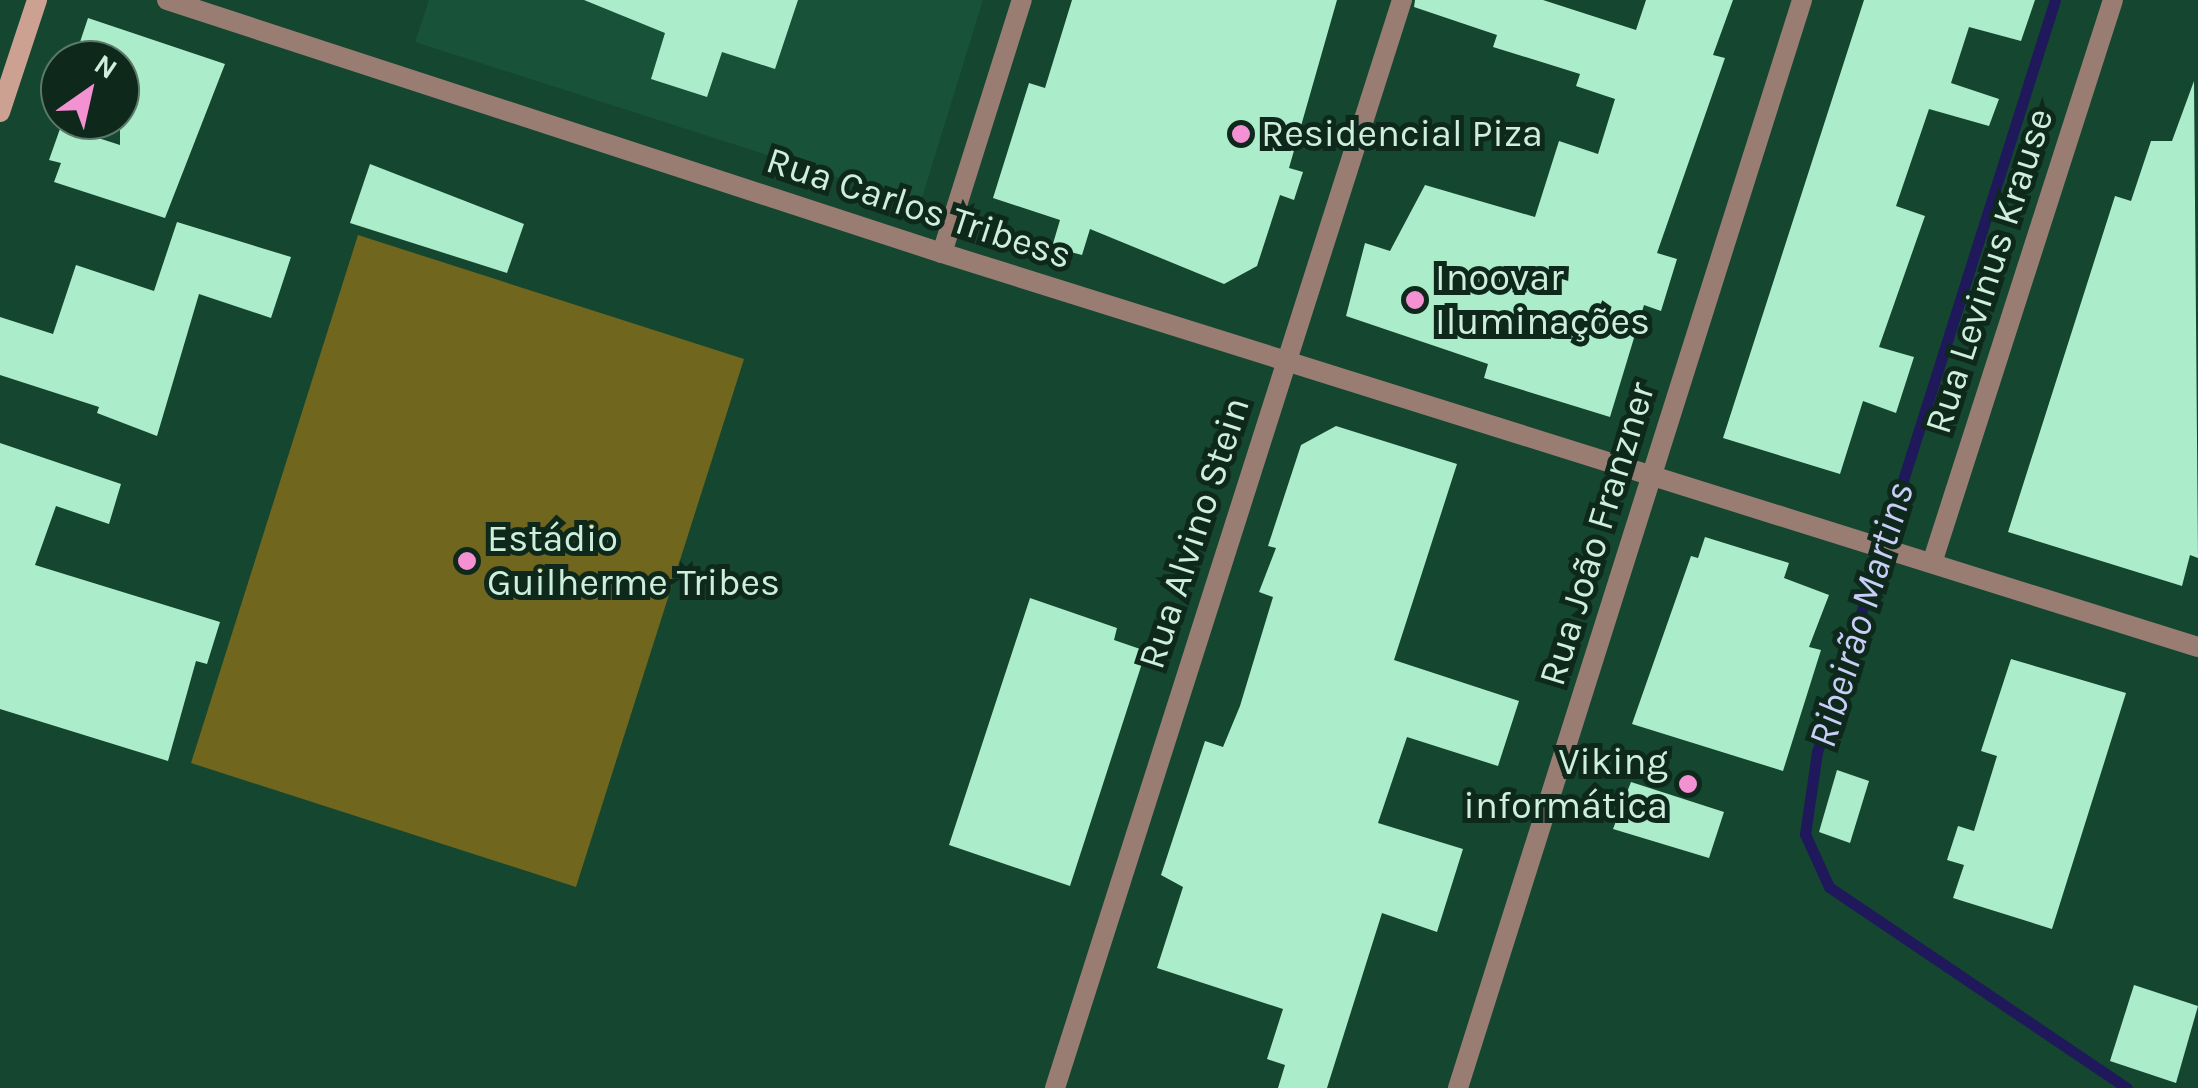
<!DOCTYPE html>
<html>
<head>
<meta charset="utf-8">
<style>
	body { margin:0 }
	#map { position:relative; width:2198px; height:1088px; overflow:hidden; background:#154630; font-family:Karla,sans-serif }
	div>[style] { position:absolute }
	.built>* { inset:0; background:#185238 }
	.green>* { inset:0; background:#71661e }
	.stream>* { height:11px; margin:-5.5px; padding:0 5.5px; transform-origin:5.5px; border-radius:5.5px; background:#1f185a }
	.building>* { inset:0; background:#abedca }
	.street>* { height:20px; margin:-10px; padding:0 10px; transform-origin:10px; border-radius:10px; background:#997d73 }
	.secondary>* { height:20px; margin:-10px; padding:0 10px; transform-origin:10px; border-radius:10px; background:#cda192 }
	.dots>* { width:28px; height:28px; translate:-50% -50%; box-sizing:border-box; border:5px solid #0e291c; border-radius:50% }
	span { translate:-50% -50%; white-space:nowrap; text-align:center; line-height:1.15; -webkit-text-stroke:10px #0e291c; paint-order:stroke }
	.poi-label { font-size:38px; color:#cfefdd }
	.left { translate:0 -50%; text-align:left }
	.right { translate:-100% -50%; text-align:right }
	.street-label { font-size:38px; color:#cfefdd }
	.water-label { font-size:40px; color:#c9cef7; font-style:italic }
	.north { position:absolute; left:40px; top:40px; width:100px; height:100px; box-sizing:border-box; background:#0e291c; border:2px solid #5b7869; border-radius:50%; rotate:34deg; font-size:28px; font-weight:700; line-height:40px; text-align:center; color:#cfefdd }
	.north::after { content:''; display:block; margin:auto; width:35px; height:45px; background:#f491d3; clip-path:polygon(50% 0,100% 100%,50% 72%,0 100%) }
</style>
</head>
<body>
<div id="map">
	<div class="built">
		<i style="clip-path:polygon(429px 0,983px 0,920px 204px,415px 42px)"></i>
	</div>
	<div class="green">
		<i style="clip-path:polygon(358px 235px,744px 359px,576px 887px,191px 763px)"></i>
	</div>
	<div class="stream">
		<i style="left:2055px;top:0;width:789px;rotate:107.56deg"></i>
		<i style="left:1817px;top:752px;width:83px;rotate:98.3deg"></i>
		<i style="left:1805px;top:834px;width:58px;rotate:65.6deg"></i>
		<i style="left:1829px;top:887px;width:359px;rotate:34deg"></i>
	</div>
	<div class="building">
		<i style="clip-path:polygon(584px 0,798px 0,775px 69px,722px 52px,707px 97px,651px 79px,665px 33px)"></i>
		<i style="clip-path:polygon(1072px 0,1337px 0,1289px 168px,1303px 172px,1294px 200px,1280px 195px,1257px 266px,1224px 284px,1090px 229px,1082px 255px,1052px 247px,1060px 220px,993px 198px,1029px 83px,1045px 88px)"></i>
		<i style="clip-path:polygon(1415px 0,1543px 0,1636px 30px,1646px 0,1733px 0,1713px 55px,1725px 58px,1657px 253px,1677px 259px,1661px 311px,1644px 305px,1610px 417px,1484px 378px,1488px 364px,1346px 316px,1365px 243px,1390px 251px,1425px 185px,1535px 217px,1559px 141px,1598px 154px,1615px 99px,1576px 86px,1580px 74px,1493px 47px,1497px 35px,1414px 7px)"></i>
		<i style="clip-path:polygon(1864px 0,2035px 0,2021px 41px,1969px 27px,1951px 83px,1999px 99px,1989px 126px,1929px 109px,1896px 206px,1925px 216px,1879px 347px,1914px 357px,1896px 413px,1863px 401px,1840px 474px,1723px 438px)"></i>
		<i style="clip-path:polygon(88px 18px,225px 64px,165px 218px,54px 182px,61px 163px,49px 160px,61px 126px,120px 145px,120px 60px,74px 60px)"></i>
		<i style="clip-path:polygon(2194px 81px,2198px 558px,2190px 555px,2182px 586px,2008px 532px,2115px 196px,2131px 201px,2151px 141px,2172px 141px)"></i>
		<i style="clip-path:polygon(370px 164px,524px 224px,507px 273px,350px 223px)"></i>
		<i style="clip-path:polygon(177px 222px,291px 257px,271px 318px,199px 294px,157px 436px,97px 413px,99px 407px,0 375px,0 317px,53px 334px,76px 265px,154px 291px)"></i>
		<i style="clip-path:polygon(1336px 426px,1457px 464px,1394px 660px,1519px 701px,1498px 766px,1407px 737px,1378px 823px,1463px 849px,1437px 932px,1382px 913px,1327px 1088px,1278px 1088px,1285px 1065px,1267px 1059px,1283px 1009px,1157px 968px,1183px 887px,1161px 875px,1205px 741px,1223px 747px,1240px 706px,1273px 597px,1259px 592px,1276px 548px,1268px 546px,1301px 445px)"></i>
		<i style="clip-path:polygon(0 443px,121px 484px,109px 524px,56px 506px,35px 565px,220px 622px,207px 664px,196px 661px,168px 761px,0 709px)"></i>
		<i style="clip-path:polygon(1705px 537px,1789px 563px,1784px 578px,1829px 595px,1809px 647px,1821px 650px,1783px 771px,1632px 724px,1691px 556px,1698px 558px)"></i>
		<i style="clip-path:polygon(1030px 598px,1117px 628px,1114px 640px,1146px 651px,1070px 886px,949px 845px)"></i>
		<i style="clip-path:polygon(2011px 659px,2126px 693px,2052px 929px,1953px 898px,1964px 865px,1947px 860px,1958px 826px,1974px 831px,1997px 756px,1981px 751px)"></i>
		<i style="clip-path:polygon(1837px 770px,1869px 781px,1850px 843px,1819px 832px)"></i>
		<i style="clip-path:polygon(1631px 782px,1724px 812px,1709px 858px,1613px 829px)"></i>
		<i style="clip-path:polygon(2134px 985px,2198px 1006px,2176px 1083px,2110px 1061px)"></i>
	</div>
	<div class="street">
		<i style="left:167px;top:0;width:815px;rotate:18.08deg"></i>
		<i style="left:942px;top:253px;width:1316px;rotate:17.42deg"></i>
		<i style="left:942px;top:253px;width:265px;rotate:-72.5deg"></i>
		<i style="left:1932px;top:563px;width:591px;rotate:-72.18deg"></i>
		<i style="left:1055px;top:1088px;width:1142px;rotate:-72.31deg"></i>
		<i style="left:1458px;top:1088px;width:1141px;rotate:-72.45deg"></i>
	</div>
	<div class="secondary">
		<i style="left:0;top:112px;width:118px;rotate:-71.7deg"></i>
	</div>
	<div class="dots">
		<i style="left:1241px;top:134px;background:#f491d3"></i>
		<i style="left:1415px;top:300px;background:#f491d3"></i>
		<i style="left:467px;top:561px;background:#f491d3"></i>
		<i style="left:1688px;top:784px;background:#f491d3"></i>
	</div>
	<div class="poi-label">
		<span class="left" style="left:1261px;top:134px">Residencial Piza</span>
		<span class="left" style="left:1435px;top:300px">Inoovar<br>Iluminações</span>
		<span class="left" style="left:487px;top:561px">Estádio<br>Guilherme Tribes</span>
		<span class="right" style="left:1668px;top:784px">Viking<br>informática</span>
	</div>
	<div class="street-label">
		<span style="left:919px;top:208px;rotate:18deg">Rua Carlos Tribess</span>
		<span style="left:1989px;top:271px;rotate:-72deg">Rua Levinus Krause</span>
		<span style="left:1194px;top:533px;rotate:-72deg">Rua Alvino Stein</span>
		<span style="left:1597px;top:534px;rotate:-73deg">Rua João Franzner</span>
	</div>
	<div class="water-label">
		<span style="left:1861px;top:615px;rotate:-73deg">Ribeirão Martins</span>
	</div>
	<div class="north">N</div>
</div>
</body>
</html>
